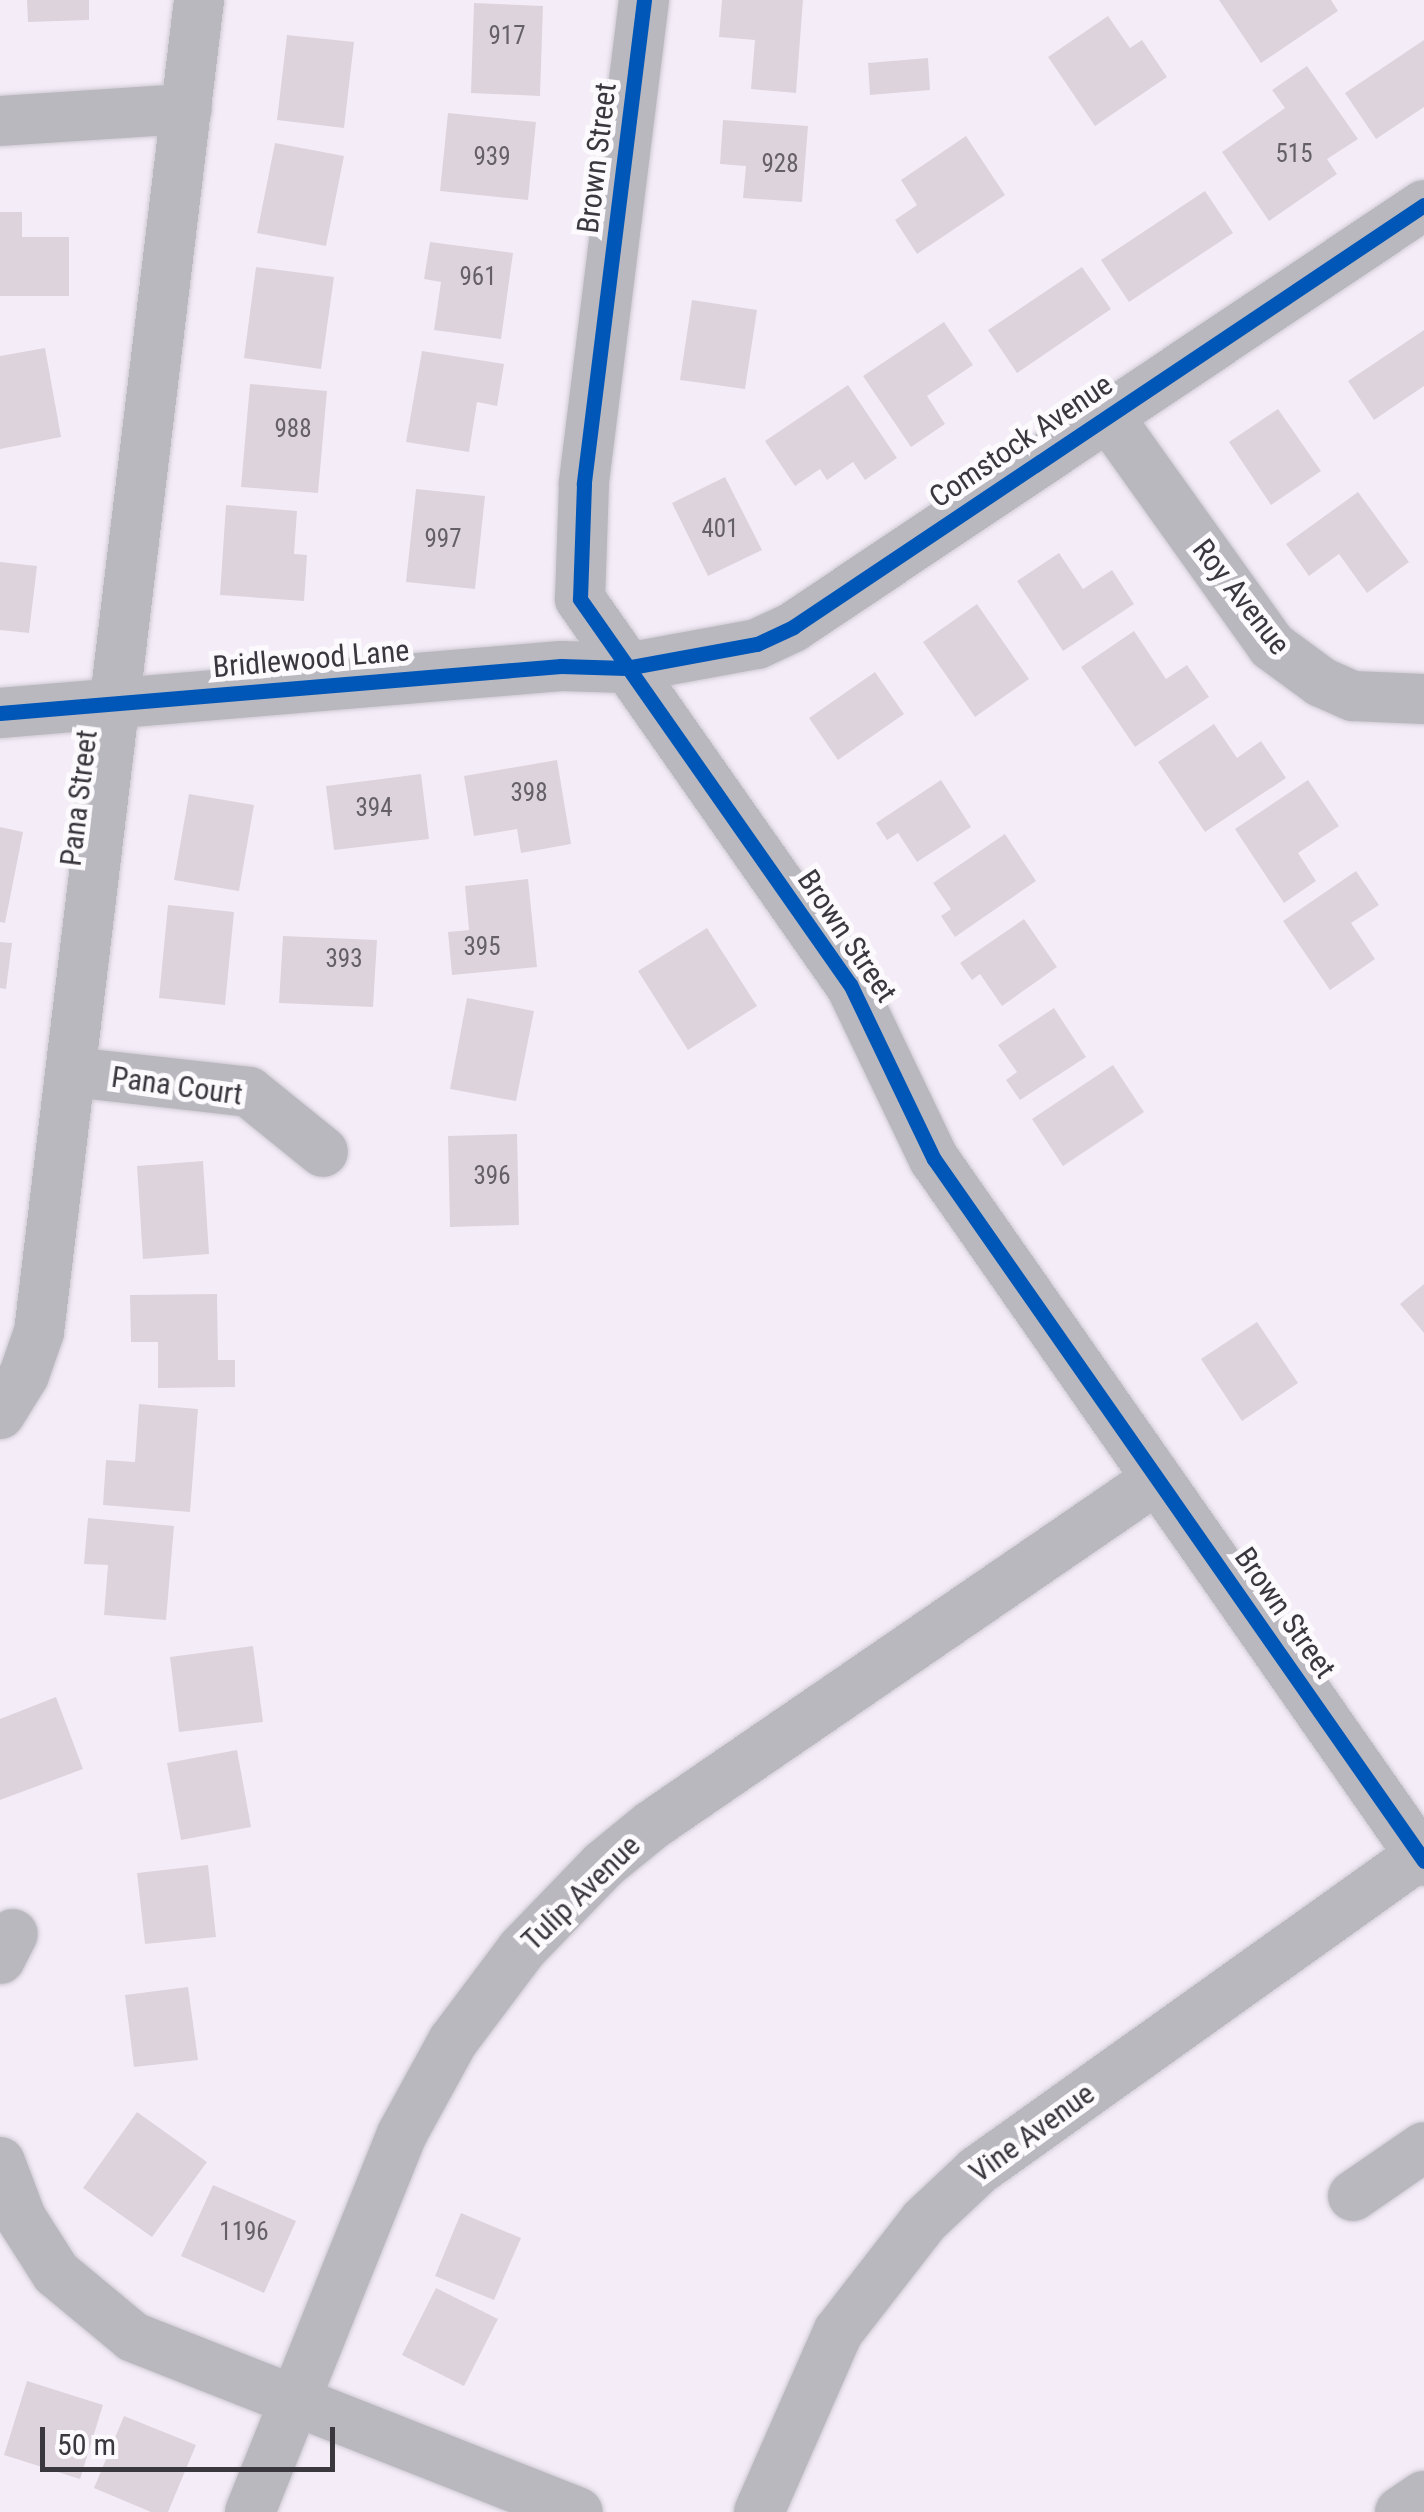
<!DOCTYPE html>
<html>
<head>
<meta charset="utf-8">
<style>
	body { margin:0 }
	#map { position:relative; width:1424px; height:2512px; overflow:hidden; background:#f4edf8; font-family:"Roboto Condensed",sans-serif }
	div>[style] { position:absolute }
	.building>* { inset:0; background:#ddd3dc }
	.roads { filter:drop-shadow(0 0 2px #cec9d2) drop-shadow(0 0 2px #cec9d2) }
	.minor>* { height:50px; margin:-25px; padding:0 25px; transform-origin:25px; border-radius:25px; background:#b9b8bf }
	.cycleway>* { height:15px; margin:-7.5px; padding:0 7.5px; transform-origin:7.5px; border-radius:7.5px; background:#0057b8 }
	span { translate:-50% -50%; white-space:nowrap; text-align:center; line-height:1.15; -webkit-text-stroke:10px #fdfafe; paint-order:stroke }
	.number-label { font-size:25px; color:#656067 }
	.number-label span { -webkit-text-stroke-width:0 }
	.street-label { font-size:30px; color:#3b373e }
	.scale { position:absolute; left:40px; top:2427px; width:295px; height:45px; box-sizing:border-box; border:5px solid #3b373e; border-top:0; padding-left:12px; font-size:30px; line-height:35px; white-space:nowrap; color:#3b373e; -webkit-text-stroke:8px #fdfafe; paint-order:stroke }
</style>
</head>
<body>
<div id="map">
	<div class="building">
		<i style="clip-path:polygon(27px 0,89px 0,89px 20px,28px 22px)"></i>
		<i style="clip-path:polygon(722px 0,803px 0,796px 93px,751px 89px,755px 40px,719px 37px)"></i>
		<i style="clip-path:polygon(1219px 0,1331px 0,1338px 11px,1261px 63px)"></i>
		<i style="clip-path:polygon(474px 3px,543px 6px,540px 96px,471px 93px)"></i>
		<i style="clip-path:polygon(1108px 16px,1130px 48px,1142px 40px,1167px 77px,1095px 126px,1048px 57px)"></i>
		<i style="clip-path:polygon(287px 35px,354px 42px,344px 128px,277px 120px)"></i>
		<i style="clip-path:polygon(1424px 40px,1424px 107px,1376px 139px,1345px 93px)"></i>
		<i style="clip-path:polygon(928px 58px,930px 90px,870px 95px,868px 63px)"></i>
		<i style="clip-path:polygon(1307px 66px,1358px 139px,1327px 159px,1337px 174px,1269px 221px,1222px 152px,1285px 108px,1272px 90px)"></i>
		<i style="clip-path:polygon(448px 113px,536px 122px,528px 200px,440px 191px)"></i>
		<i style="clip-path:polygon(723px 120px,808px 126px,802px 202px,743px 198px,746px 166px,720px 164px)"></i>
		<i style="clip-path:polygon(966px 136px,1005px 195px,917px 254px,895px 220px,917px 205px,901px 180px)"></i>
		<i style="clip-path:polygon(275px 143px,344px 156px,326px 246px,257px 233px)"></i>
		<i style="clip-path:polygon(1205px 191px,1233px 233px,1129px 302px,1101px 260px)"></i>
		<i style="clip-path:polygon(0 212px,22px 212px,22px 237px,69px 237px,69px 296px,0 296px)"></i>
		<i style="clip-path:polygon(430px 242px,513px 253px,501px 339px,434px 330px,441px 282px,424px 279px)"></i>
		<i style="clip-path:polygon(256px 267px,334px 277px,321px 369px,244px 358px)"></i>
		<i style="clip-path:polygon(1082px 267px,1111px 309px,1017px 373px,988px 330px)"></i>
		<i style="clip-path:polygon(692px 300px,757px 310px,745px 389px,680px 380px)"></i>
		<i style="clip-path:polygon(944px 322px,973px 365px,927px 396px,945px 424px,911px 447px,863px 376px)"></i>
		<i style="clip-path:polygon(1424px 330px,1424px 386px,1374px 420px,1348px 381px)"></i>
		<i style="clip-path:polygon(45px 348px,61px 437px,0 449px,0 356px)"></i>
		<i style="clip-path:polygon(422px 351px,504px 364px,497px 406px,477px 402px,469px 452px,406px 442px)"></i>
		<i style="clip-path:polygon(250px 384px,327px 391px,318px 493px,241px 487px)"></i>
		<i style="clip-path:polygon(848px 385px,897px 458px,865px 480px,853px 462px,827px 480px,820px 469px,795px 486px,765px 441px)"></i>
		<i style="clip-path:polygon(1278px 409px,1321px 471px,1271px 505px,1229px 442px)"></i>
		<i style="clip-path:polygon(725px 477px,762px 550px,708px 576px,672px 503px)"></i>
		<i style="clip-path:polygon(416px 489px,485px 496px,475px 589px,406px 582px)"></i>
		<i style="clip-path:polygon(1358px 492px,1409px 562px,1367px 593px,1339px 554px,1309px 576px,1286px 544px)"></i>
		<i style="clip-path:polygon(226px 505px,297px 511px,294px 554px,307px 555px,304px 601px,220px 595px)"></i>
		<i style="clip-path:polygon(1059px 553px,1083px 589px,1112px 570px,1134px 604px,1063px 651px,1017px 581px)"></i>
		<i style="clip-path:polygon(0 562px,37px 566px,29px 633px,0 630px)"></i>
		<i style="clip-path:polygon(977px 604px,1029px 679px,975px 717px,923px 642px)"></i>
		<i style="clip-path:polygon(1134px 631px,1166px 679px,1187px 665px,1209px 697px,1135px 747px,1081px 667px)"></i>
		<i style="clip-path:polygon(875px 672px,904px 714px,838px 760px,809px 718px)"></i>
		<i style="clip-path:polygon(1214px 724px,1237px 758px,1261px 741px,1286px 778px,1205px 832px,1158px 762px)"></i>
		<i style="clip-path:polygon(557px 760px,571px 844px,521px 853px,517px 829px,474px 836px,464px 776px)"></i>
		<i style="clip-path:polygon(421px 774px,429px 839px,334px 850px,326px 786px)"></i>
		<i style="clip-path:polygon(941px 780px,971px 827px,917px 862px,898px 833px,887px 840px,876px 823px)"></i>
		<i style="clip-path:polygon(1308px 780px,1339px 826px,1298px 853px,1316px 881px,1284px 903px,1235px 829px)"></i>
		<i style="clip-path:polygon(189px 794px,254px 805px,239px 891px,174px 880px)"></i>
		<i style="clip-path:polygon(0 827px,23px 832px,5px 923px,0 922px)"></i>
		<i style="clip-path:polygon(1005px 834px,1036px 881px,955px 937px,941px 916px,951px 909px,933px 883px)"></i>
		<i style="clip-path:polygon(1356px 871px,1379px 905px,1351px 923px,1375px 959px,1330px 990px,1283px 921px)"></i>
		<i style="clip-path:polygon(528px 879px,537px 967px,452px 975px,448px 932px,469px 930px,465px 886px)"></i>
		<i style="clip-path:polygon(168px 905px,234px 912px,225px 1005px,159px 998px)"></i>
		<i style="clip-path:polygon(1024px 919px,1057px 967px,1002px 1006px,980px 974px,972px 980px,960px 963px)"></i>
		<i style="clip-path:polygon(707px 928px,757px 1006px,688px 1050px,638px 971px)"></i>
		<i style="clip-path:polygon(283px 936px,377px 940px,373px 1007px,279px 1003px)"></i>
		<i style="clip-path:polygon(0 942px,12px 943px,6px 989px,0 988px)"></i>
		<i style="clip-path:polygon(467px 998px,534px 1011px,516px 1101px,450px 1089px)"></i>
		<i style="clip-path:polygon(1054px 1008px,1086px 1057px,1020px 1100px,1006px 1080px,1017px 1072px,998px 1045px)"></i>
		<i style="clip-path:polygon(1113px 1065px,1144px 1112px,1063px 1166px,1032px 1119px)"></i>
		<i style="clip-path:polygon(517px 1134px,519px 1225px,450px 1227px,448px 1136px)"></i>
		<i style="clip-path:polygon(203px 1161px,209px 1254px,143px 1259px,137px 1166px)"></i>
		<i style="clip-path:polygon(1424px 1284px,1424px 1333px,1400px 1304px)"></i>
		<i style="clip-path:polygon(217px 1294px,218px 1360px,235px 1360px,235px 1387px,158px 1388px,158px 1342px,131px 1342px,130px 1295px)"></i>
		<i style="clip-path:polygon(1257px 1322px,1298px 1383px,1242px 1421px,1201px 1359px)"></i>
		<i style="clip-path:polygon(139px 1404px,198px 1409px,190px 1512px,103px 1505px,106px 1460px,135px 1462px)"></i>
		<i style="clip-path:polygon(88px 1518px,174px 1526px,166px 1620px,104px 1615px,108px 1565px,84px 1564px)"></i>
		<i style="clip-path:polygon(253px 1646px,263px 1722px,179px 1732px,170px 1657px)"></i>
		<i style="clip-path:polygon(56px 1697px,83px 1769px,0 1800px,0 1719px)"></i>
		<i style="clip-path:polygon(237px 1750px,251px 1827px,181px 1840px,167px 1763px)"></i>
		<i style="clip-path:polygon(208px 1865px,216px 1937px,145px 1944px,137px 1873px)"></i>
		<i style="clip-path:polygon(188px 1987px,198px 2060px,134px 2067px,125px 1995px)"></i>
		<i style="clip-path:polygon(137px 2112px,207px 2162px,152px 2237px,83px 2188px)"></i>
		<i style="clip-path:polygon(213px 2185px,296px 2221px,264px 2293px,181px 2256px)"></i>
		<i style="clip-path:polygon(461px 2213px,521px 2238px,494px 2300px,435px 2276px)"></i>
		<i style="clip-path:polygon(436px 2288px,498px 2319px,464px 2386px,402px 2355px)"></i>
		<i style="clip-path:polygon(27px 2381px,103px 2405px,80px 2479px,4px 2455px)"></i>
		<i style="clip-path:polygon(124px 2416px,196px 2445px,168px 2512px,151px 2512px,94px 2488px)"></i>
	</div>
	<div class="roads">
		<div class="minor">
			<i style="left:644px;top:0;width:488px;rotate:97.1deg"></i>
			<i style="left:584px;top:484px;width:115px;rotate:92deg"></i>
			<i style="left:580px;top:599px;width:470px;rotate:55deg"></i>
			<i style="left:850px;top:984px;width:194px;rotate:64.4deg"></i>
			<i style="left:934px;top:1159px;width:856px;rotate:55.08deg"></i>
			<i style="left:0;top:121px;width:187px;rotate:-3.7deg"></i>
			<i style="left:1108px;top:416px;width:282px;rotate:54.5deg"></i>
			<i style="left:1272px;top:646px;width:61px;rotate:36.3deg"></i>
			<i style="left:1321px;top:682px;width:35px;rotate:24deg"></i>
			<i style="left:1353px;top:696px;width:71px;rotate:2.4deg"></i>
			<i style="left:0;top:713px;width:563px;rotate:-4.79deg"></i>
			<i style="left:561px;top:666px;width:65px;rotate:1.8deg"></i>
			<i style="left:626px;top:668px;width:133px;rotate:-10.4deg"></i>
			<i style="left:757px;top:644px;width:40px;rotate:-25deg"></i>
			<i style="left:793px;top:627px;width:759px;rotate:-33.77deg"></i>
			<i style="left:72px;top:1072px;width:178px;rotate:6.4deg"></i>
			<i style="left:249px;top:1092px;width:95px;rotate:39deg"></i>
			<i style="left:0;top:1414px;width:46px;rotate:-58.4deg"></i>
			<i style="left:24px;top:1375px;width:46px;rotate:-70.8deg"></i>
			<i style="left:39px;top:1332px;width:1342px;rotate:-83.15deg"></i>
			<i style="left:0;top:1959px;width:28px;rotate:-63deg"></i>
			<i style="left:0;top:2162px;width:60px;rotate:69.4deg"></i>
			<i style="left:21px;top:2218px;width:65px;rotate:57.5deg"></i>
			<i style="left:56px;top:2273px;width:100px;rotate:39.7deg"></i>
			<i style="left:133px;top:2337px;width:478px;rotate:21.5deg"></i>
			<i style="left:1353px;top:2196px;width:86px;rotate:-34.6deg"></i>
			<i style="left:250px;top:2512px;width:407px;rotate:-68.1deg"></i>
			<i style="left:402px;top:2134px;width:106px;rotate:-61.3deg"></i>
			<i style="left:453px;top:2041px;width:115px;rotate:-53.1deg"></i>
			<i style="left:522px;top:1949px;width:117px;rotate:-46deg"></i>
			<i style="left:603px;top:1865px;width:63px;rotate:-39.2deg"></i>
			<i style="left:652px;top:1825px;width:612px;rotate:-34.42deg"></i>
			<i style="left:759px;top:2512px;width:197px;rotate:-66.3deg"></i>
			<i style="left:838px;top:2332px;width:140px;rotate:-52.2deg"></i>
			<i style="left:924px;top:2221px;width:73px;rotate:-43.3deg"></i>
			<i style="left:977px;top:2171px;width:544px;rotate:-35.5deg"></i>
			<i style="left:1400px;top:2512px;width:29px;rotate:-34deg"></i>
		</div>
	</div>
	<div class="cycleway">
		<i style="left:644px;top:0;width:488px;rotate:97.1deg"></i>
		<i style="left:584px;top:484px;width:115px;rotate:92deg"></i>
		<i style="left:580px;top:599px;width:470px;rotate:55deg"></i>
		<i style="left:850px;top:984px;width:194px;rotate:64.4deg"></i>
		<i style="left:934px;top:1159px;width:856px;rotate:55.08deg"></i>
		<i style="left:0;top:713px;width:563px;rotate:-4.79deg"></i>
		<i style="left:561px;top:666px;width:65px;rotate:1.8deg"></i>
		<i style="left:626px;top:668px;width:133px;rotate:-10.4deg"></i>
		<i style="left:757px;top:644px;width:40px;rotate:-25deg"></i>
		<i style="left:793px;top:627px;width:759px;rotate:-33.77deg"></i>
	</div>
	<div class="number-label">
		<span style="left:507px;top:36px">917</span>
		<span style="left:1294px;top:154px">515</span>
		<span style="left:492px;top:157px">939</span>
		<span style="left:780px;top:164px">928</span>
		<span style="left:478px;top:277px">961</span>
		<span style="left:293px;top:429px">988</span>
		<span style="left:720px;top:529px">401</span>
		<span style="left:443px;top:539px">997</span>
		<span style="left:529px;top:793px">398</span>
		<span style="left:374px;top:808px">394</span>
		<span style="left:482px;top:947px">395</span>
		<span style="left:344px;top:959px">393</span>
		<span style="left:492px;top:1176px">396</span>
		<span style="left:244px;top:2232px">1196</span>
	</div>
	<div class="street-label">
		<span style="left:597px;top:158px;rotate:-83deg">Brown Street</span>
		<span style="left:1021px;top:441px;rotate:-34deg">Comstock Avenue</span>
		<span style="left:1241px;top:597px;rotate:52deg">Roy Avenue</span>
		<span style="left:311px;top:659px;rotate:-5deg">Bridlewood Lane</span>
		<span style="left:79px;top:798px;rotate:-83deg">Pana Street</span>
		<span style="left:847px;top:936px;rotate:56deg">Brown Street</span>
		<span style="left:177px;top:1086px;rotate:8deg">Pana Court</span>
		<span style="left:1285px;top:1613px;rotate:55deg">Brown Street</span>
		<span style="left:581px;top:1893px;rotate:-44deg">Tulip Avenue</span>
		<span style="left:1032px;top:2133px;rotate:-36deg">Vine Avenue</span>
	</div>
	<div class="scale">50 m</div>
</div>
</body>
</html>
